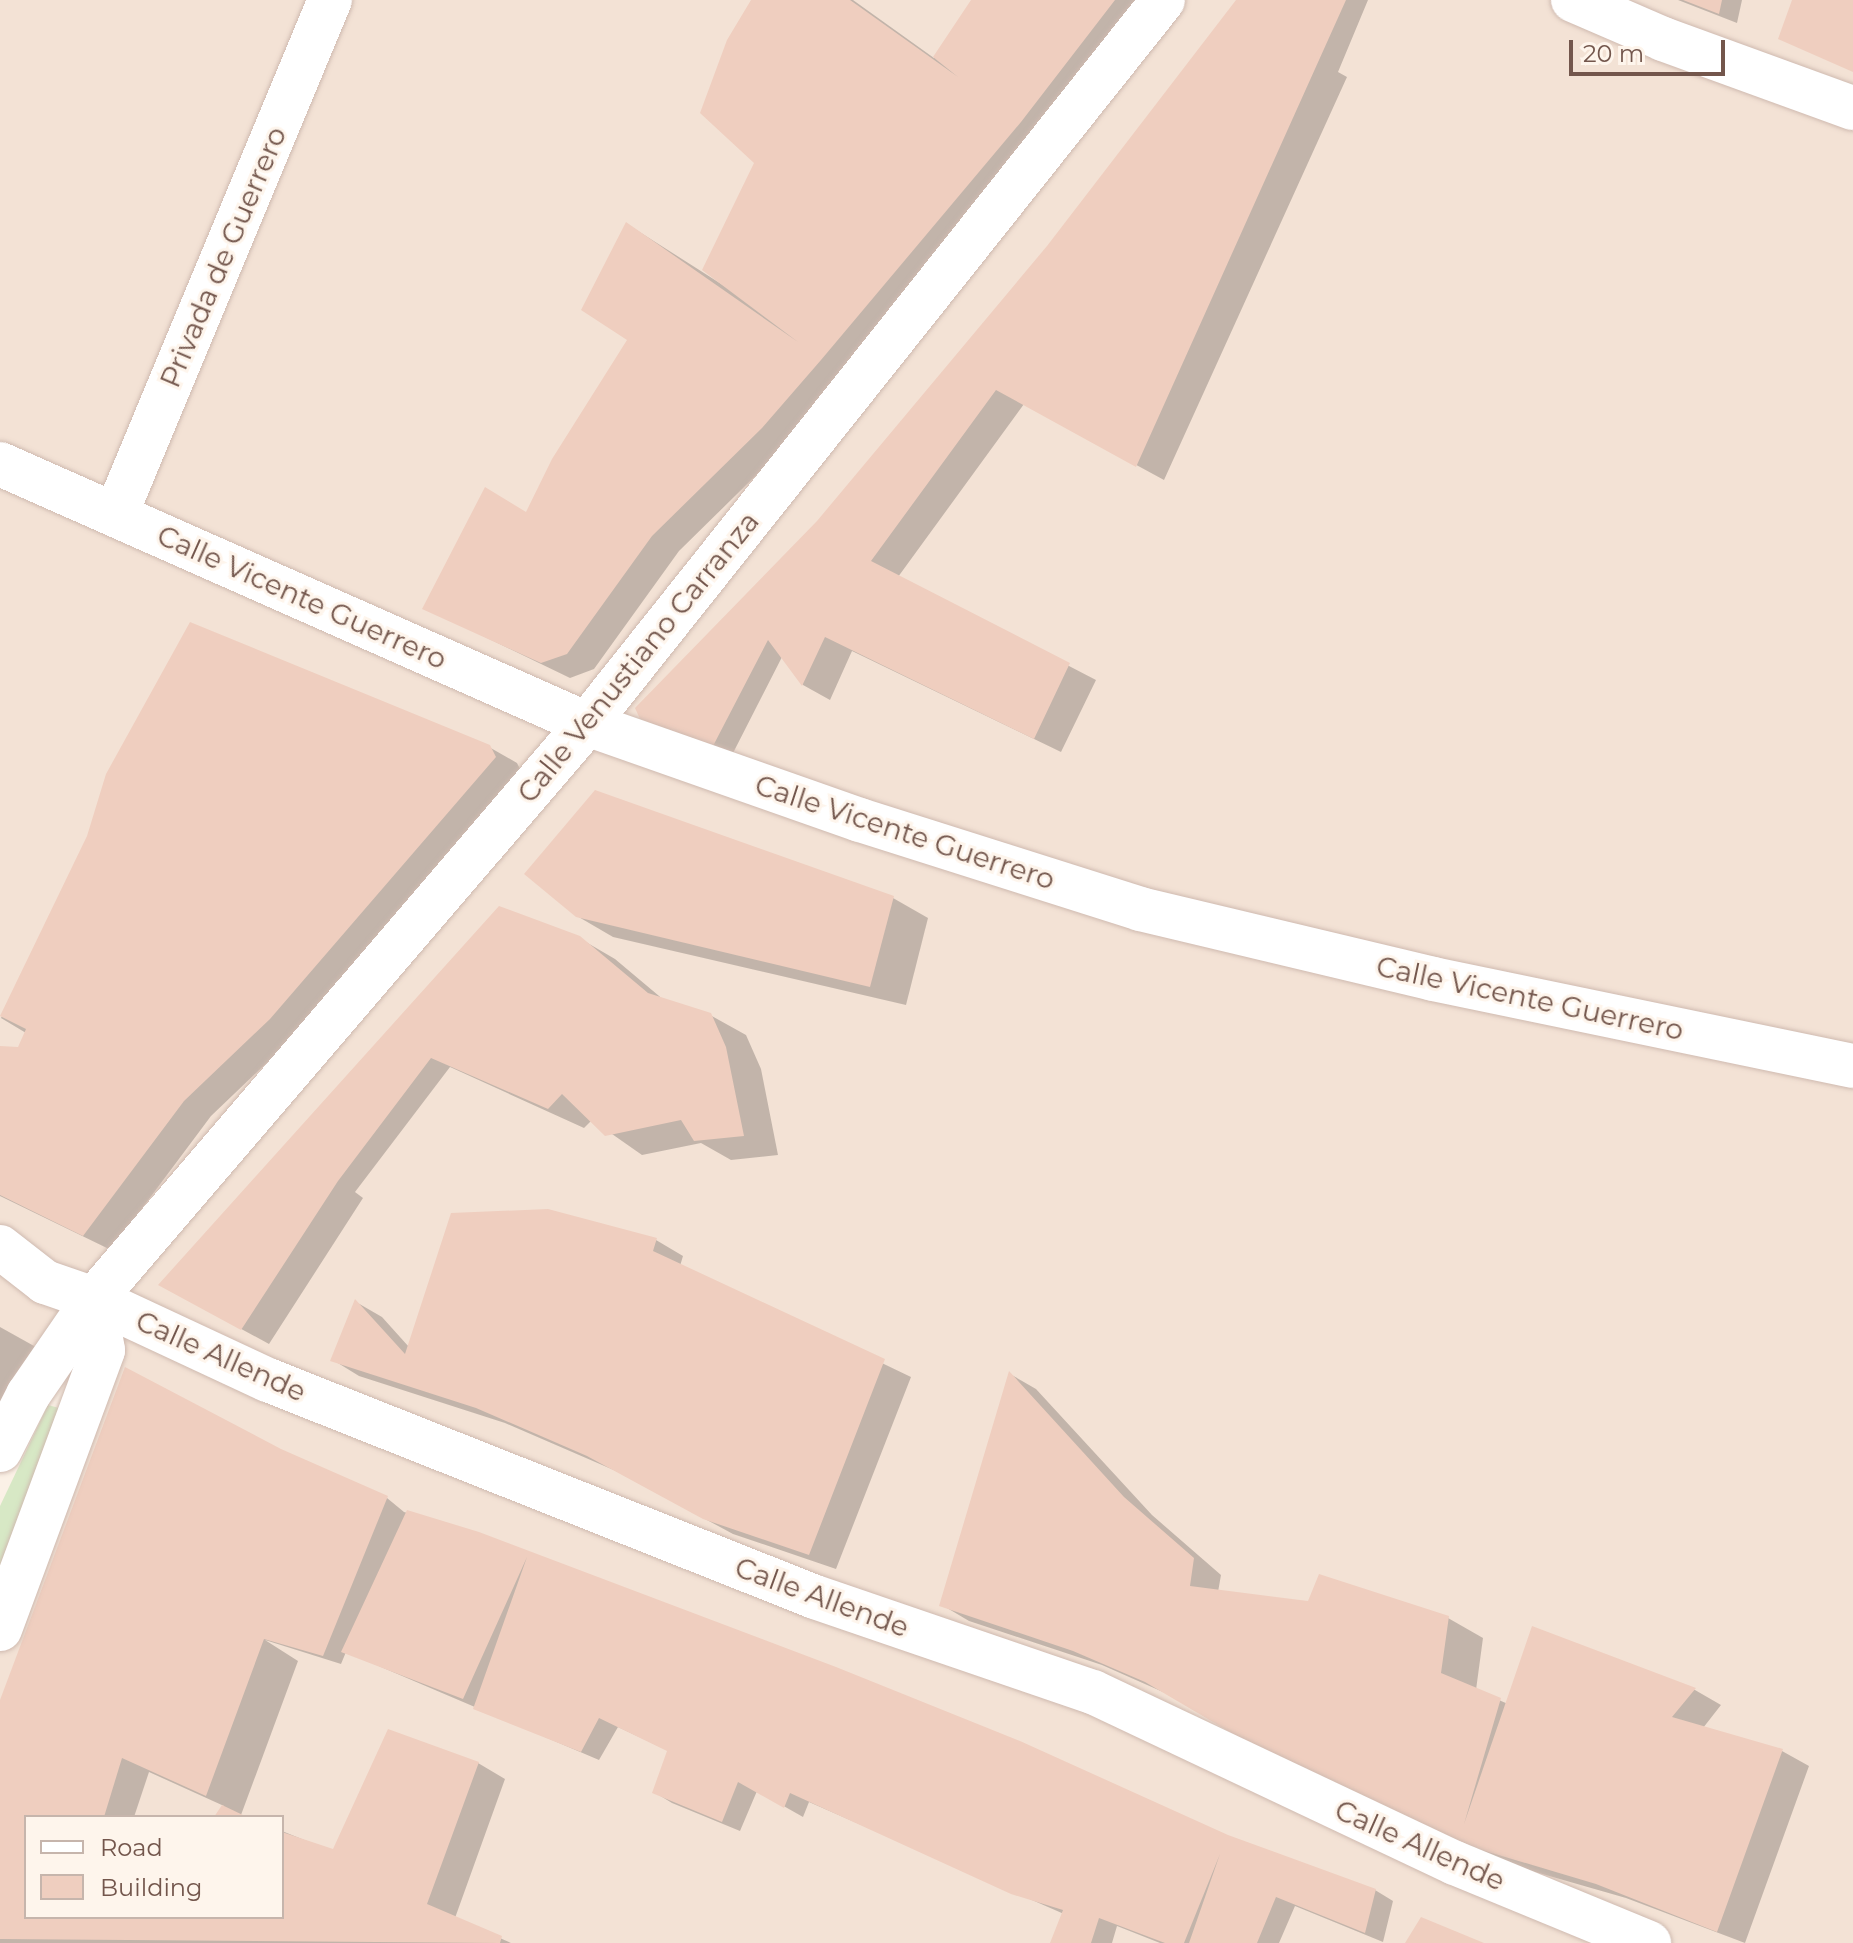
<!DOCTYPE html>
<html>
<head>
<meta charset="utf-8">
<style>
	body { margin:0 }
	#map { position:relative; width:1853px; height:1943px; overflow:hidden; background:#fbf1e6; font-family:Montserrat,sans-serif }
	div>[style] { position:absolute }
	.residential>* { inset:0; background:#f3e2d5 }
	.green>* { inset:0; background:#d7e8c5 }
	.shadow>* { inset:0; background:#0003 }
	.building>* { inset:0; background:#efcebf }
	.roads { filter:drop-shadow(0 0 2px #cfbab0) drop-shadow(0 0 2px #cfbab0) }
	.minor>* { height:44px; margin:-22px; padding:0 22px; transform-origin:22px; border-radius:22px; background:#fff }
	.tertiary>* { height:44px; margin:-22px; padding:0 22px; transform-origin:22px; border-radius:22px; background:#fff }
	span { translate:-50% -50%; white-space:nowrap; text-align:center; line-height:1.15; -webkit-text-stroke:6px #fef5ec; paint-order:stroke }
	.street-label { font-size:28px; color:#73564c }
	.legend { position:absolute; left:24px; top:1815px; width:260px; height:104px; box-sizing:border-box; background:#fef5ec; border:2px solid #c6b5ac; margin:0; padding:10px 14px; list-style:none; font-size:24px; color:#73564c }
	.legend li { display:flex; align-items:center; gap:16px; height:40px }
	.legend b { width:40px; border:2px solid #c6b5ac }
	.scale { position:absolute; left:1569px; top:40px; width:156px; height:36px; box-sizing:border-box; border:4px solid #73564c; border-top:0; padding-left:10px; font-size:24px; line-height:28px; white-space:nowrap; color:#73564c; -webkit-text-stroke:6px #fef5ec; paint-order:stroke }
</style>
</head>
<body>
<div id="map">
	<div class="residential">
		<i style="clip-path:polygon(evenodd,0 0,1853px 0,1853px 1943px,0 1943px,0 1629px,103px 1350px,0 1413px,0 0,26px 1817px,282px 1817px,282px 1917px,26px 1917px,26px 1817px)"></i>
	</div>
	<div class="green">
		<i style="clip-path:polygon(48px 1405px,66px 1410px,0 1568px,0 1506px)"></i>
	</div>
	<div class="shadow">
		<i style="clip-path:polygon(753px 0,853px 0,934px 58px,974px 0,1153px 0,789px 443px,679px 551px,594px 669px,570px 678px,425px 608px,527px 514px,630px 339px,627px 224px,737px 294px,757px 162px)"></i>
		<i style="clip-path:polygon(1239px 0,1368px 0,1338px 72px,1347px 77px,1164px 480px,1024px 404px,898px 577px,1096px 680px,1061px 752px,852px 651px,830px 700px,803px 685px,782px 657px,732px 755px,642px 717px,819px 522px,1049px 247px)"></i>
		<i style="clip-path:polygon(1678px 0,1742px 0,1737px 23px)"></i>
		<i style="clip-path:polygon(489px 747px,517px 763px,522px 773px,297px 1034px,211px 1116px,111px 1250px,0 1196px,0 1048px,19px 1049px,26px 1033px,1px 1018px,89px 837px)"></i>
		<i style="clip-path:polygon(893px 898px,928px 918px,906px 1005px,613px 937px,577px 916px)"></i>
		<i style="clip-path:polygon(579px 938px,615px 959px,665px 1001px,710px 1015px,746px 1035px,761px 1069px,778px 1155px,731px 1160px,701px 1143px,642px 1155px,592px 1120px,584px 1128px,450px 1067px,355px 1192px,363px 1198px,269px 1344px,188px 1300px,285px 1145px)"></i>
		<i style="clip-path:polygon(656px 1240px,683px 1256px,680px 1266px,911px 1377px,836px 1569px,733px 1534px,616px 1471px,505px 1423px,359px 1376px,333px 1360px,356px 1302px,382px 1317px,409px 1347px)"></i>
		<i style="clip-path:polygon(0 1327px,43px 1351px,0 1424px)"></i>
		<i style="clip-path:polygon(1010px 1374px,1036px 1389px,1152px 1515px,1221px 1575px,1218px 1592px,1448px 1618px,1483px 1638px,1476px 1690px,1508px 1704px,1534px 1629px,1695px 1690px,1721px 1705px,1703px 1728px,1782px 1751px,1809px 1766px,1745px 1943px,1626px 1898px,1494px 1860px,1172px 1696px,1102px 1665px,969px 1621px,942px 1605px)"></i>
		<i style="clip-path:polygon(280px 1451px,387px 1498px,404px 1512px,478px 1534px,1227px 1837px,1375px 1890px,1393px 1901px,1383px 1942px,1295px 1906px,1279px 1943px,1160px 1943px,1117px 1926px,1112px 1943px,1052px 1943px,1064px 1914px,809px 1802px,803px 1817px,757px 1791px,740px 1831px,672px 1803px,654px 1792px,669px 1751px,618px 1727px,599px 1760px,346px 1652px,341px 1664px,265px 1640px,298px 1661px,241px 1815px,246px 1817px,216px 1817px,224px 1806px,149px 1772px,134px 1817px,26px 1817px,26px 1917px,282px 1917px,282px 1831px,334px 1852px,478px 1763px,505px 1779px,455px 1918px,511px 1943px,0 1943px,0 1706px)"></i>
	</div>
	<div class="building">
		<i style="clip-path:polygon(751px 0,850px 0,958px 77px,933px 57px,971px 0,1115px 0,1021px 122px,821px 360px,762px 428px,652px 536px,567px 654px,541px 663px,422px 609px,485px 487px,526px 512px,552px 459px,627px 340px,581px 310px,626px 222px,798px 342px,702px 270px,754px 163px,700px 113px,727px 40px)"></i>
		<i style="clip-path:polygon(1236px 0,1346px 0,1136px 467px,996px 390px,871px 561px,1070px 663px,1034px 739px,825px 637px,802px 686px,768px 640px,713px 746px,640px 719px,635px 708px,817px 521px,1047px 246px)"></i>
		<i style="clip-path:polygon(1683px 0,1722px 0,1719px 14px)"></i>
		<i style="clip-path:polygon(1792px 0,1853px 0,1853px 72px,1778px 39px)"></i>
		<i style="clip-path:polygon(190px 622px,490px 745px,496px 757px,270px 1019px,184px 1101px,83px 1236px,0 1195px,0 1046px,18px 1047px,26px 1029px,0 1016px,87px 836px,106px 774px)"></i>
		<i style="clip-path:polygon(595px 790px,894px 896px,870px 987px,576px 917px,524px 874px)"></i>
		<i style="clip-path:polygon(499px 906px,580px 936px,648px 993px,711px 1013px,726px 1047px,744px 1136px,694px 1141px,681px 1120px,605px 1136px,562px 1094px,548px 1109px,431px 1058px,338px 1181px,241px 1330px,158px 1285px)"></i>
		<i style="clip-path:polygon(548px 1209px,657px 1238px,653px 1251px,885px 1359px,809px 1555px,703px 1519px,587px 1456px,476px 1408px,330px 1361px,355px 1299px,405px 1354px,451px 1213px)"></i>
		<i style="clip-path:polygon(125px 1367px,281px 1449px,388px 1496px,323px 1656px,264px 1639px,206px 1796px,122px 1758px,104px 1817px,26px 1817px,26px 1917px,282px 1917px,282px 1832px,333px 1849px,388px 1729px,479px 1762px,427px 1904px,502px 1936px,500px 1943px,0 1939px,0 1700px)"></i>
		<i style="clip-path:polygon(1009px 1371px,1124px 1497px,1194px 1558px,1190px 1586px,1308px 1601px,1319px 1574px,1449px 1616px,1441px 1673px,1501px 1698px,1464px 1824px,1532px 1626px,1696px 1688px,1672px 1717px,1783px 1749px,1717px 1932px,1596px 1884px,1458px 1843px,1247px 1742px,1145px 1682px,1073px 1651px,939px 1606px)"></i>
		<i style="clip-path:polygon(407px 1510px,479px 1532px,836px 1667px,1020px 1741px,1228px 1835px,1376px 1889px,1365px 1933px,1276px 1897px,1257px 1943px,1189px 1943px,1220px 1854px,1184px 1943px,1165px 1943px,1099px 1918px,1091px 1943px,1050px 1943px,1063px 1910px,1011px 1894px,790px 1793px,784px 1808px,738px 1782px,722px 1822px,652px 1793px,667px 1751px,599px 1718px,581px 1752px,473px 1709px,527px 1557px,463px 1699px,341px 1652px)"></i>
		<i style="clip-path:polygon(222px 1805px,247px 1817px,214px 1817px)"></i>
		<i style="clip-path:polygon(1421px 1917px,1484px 1943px,1405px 1943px)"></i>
	</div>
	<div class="roads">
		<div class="minor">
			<i style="left:1573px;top:0;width:98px;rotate:23.4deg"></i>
			<i style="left:1663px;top:39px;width:202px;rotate:20deg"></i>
			<i style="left:0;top:464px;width:642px;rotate:23.89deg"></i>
			<i style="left:587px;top:724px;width:289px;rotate:19.4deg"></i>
			<i style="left:860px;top:820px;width:294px;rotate:17.6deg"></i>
			<i style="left:1140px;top:909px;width:301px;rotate:13.4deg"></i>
			<i style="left:1433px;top:979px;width:429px;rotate:11.7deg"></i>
			<i style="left:116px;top:514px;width:557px;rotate:-67.4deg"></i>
			<i style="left:0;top:1247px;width:57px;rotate:37.9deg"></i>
			<i style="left:45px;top:1282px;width:52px;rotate:19.1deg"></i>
			<i style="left:94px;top:1299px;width:192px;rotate:25deg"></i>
			<i style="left:268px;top:1380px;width:588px;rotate:21.64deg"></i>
			<i style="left:815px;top:1597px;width:294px;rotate:18.9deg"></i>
			<i style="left:1093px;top:1692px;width:400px;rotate:25.3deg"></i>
			<i style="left:1455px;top:1863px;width:210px;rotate:22.4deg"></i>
		</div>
		<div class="tertiary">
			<i style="left:0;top:1450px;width:62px;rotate:-63deg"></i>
			<i style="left:28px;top:1395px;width:116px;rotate:-55.5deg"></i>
			<i style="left:94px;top:1299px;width:757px;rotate:-49.39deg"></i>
			<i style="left:587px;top:724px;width:925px;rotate:-51.49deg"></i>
			<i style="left:0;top:1629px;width:297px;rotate:-69.7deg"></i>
			<i style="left:103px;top:1350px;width:52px;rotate:-100deg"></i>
		</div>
	</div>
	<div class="street-label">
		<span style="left:223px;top:257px;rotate:-67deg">Privada de Guerrero</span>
		<span style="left:302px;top:597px;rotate:24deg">Calle Vicente Guerrero</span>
		<span style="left:638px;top:657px;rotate:-51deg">Calle Venustiano Carranza</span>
		<span style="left:905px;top:832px;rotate:18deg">Calle Vicente Guerrero</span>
		<span style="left:1530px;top:998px;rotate:12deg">Calle Vicente Guerrero</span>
		<span style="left:221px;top:1356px;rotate:24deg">Calle Allende</span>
		<span style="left:822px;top:1597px;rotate:20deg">Calle Allende</span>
		<span style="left:1420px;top:1845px;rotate:24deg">Calle Allende</span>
	</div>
	<ul class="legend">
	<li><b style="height:10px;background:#fff"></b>Road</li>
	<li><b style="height:22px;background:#efcebf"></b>Building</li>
	</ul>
	<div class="scale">20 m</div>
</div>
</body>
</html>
